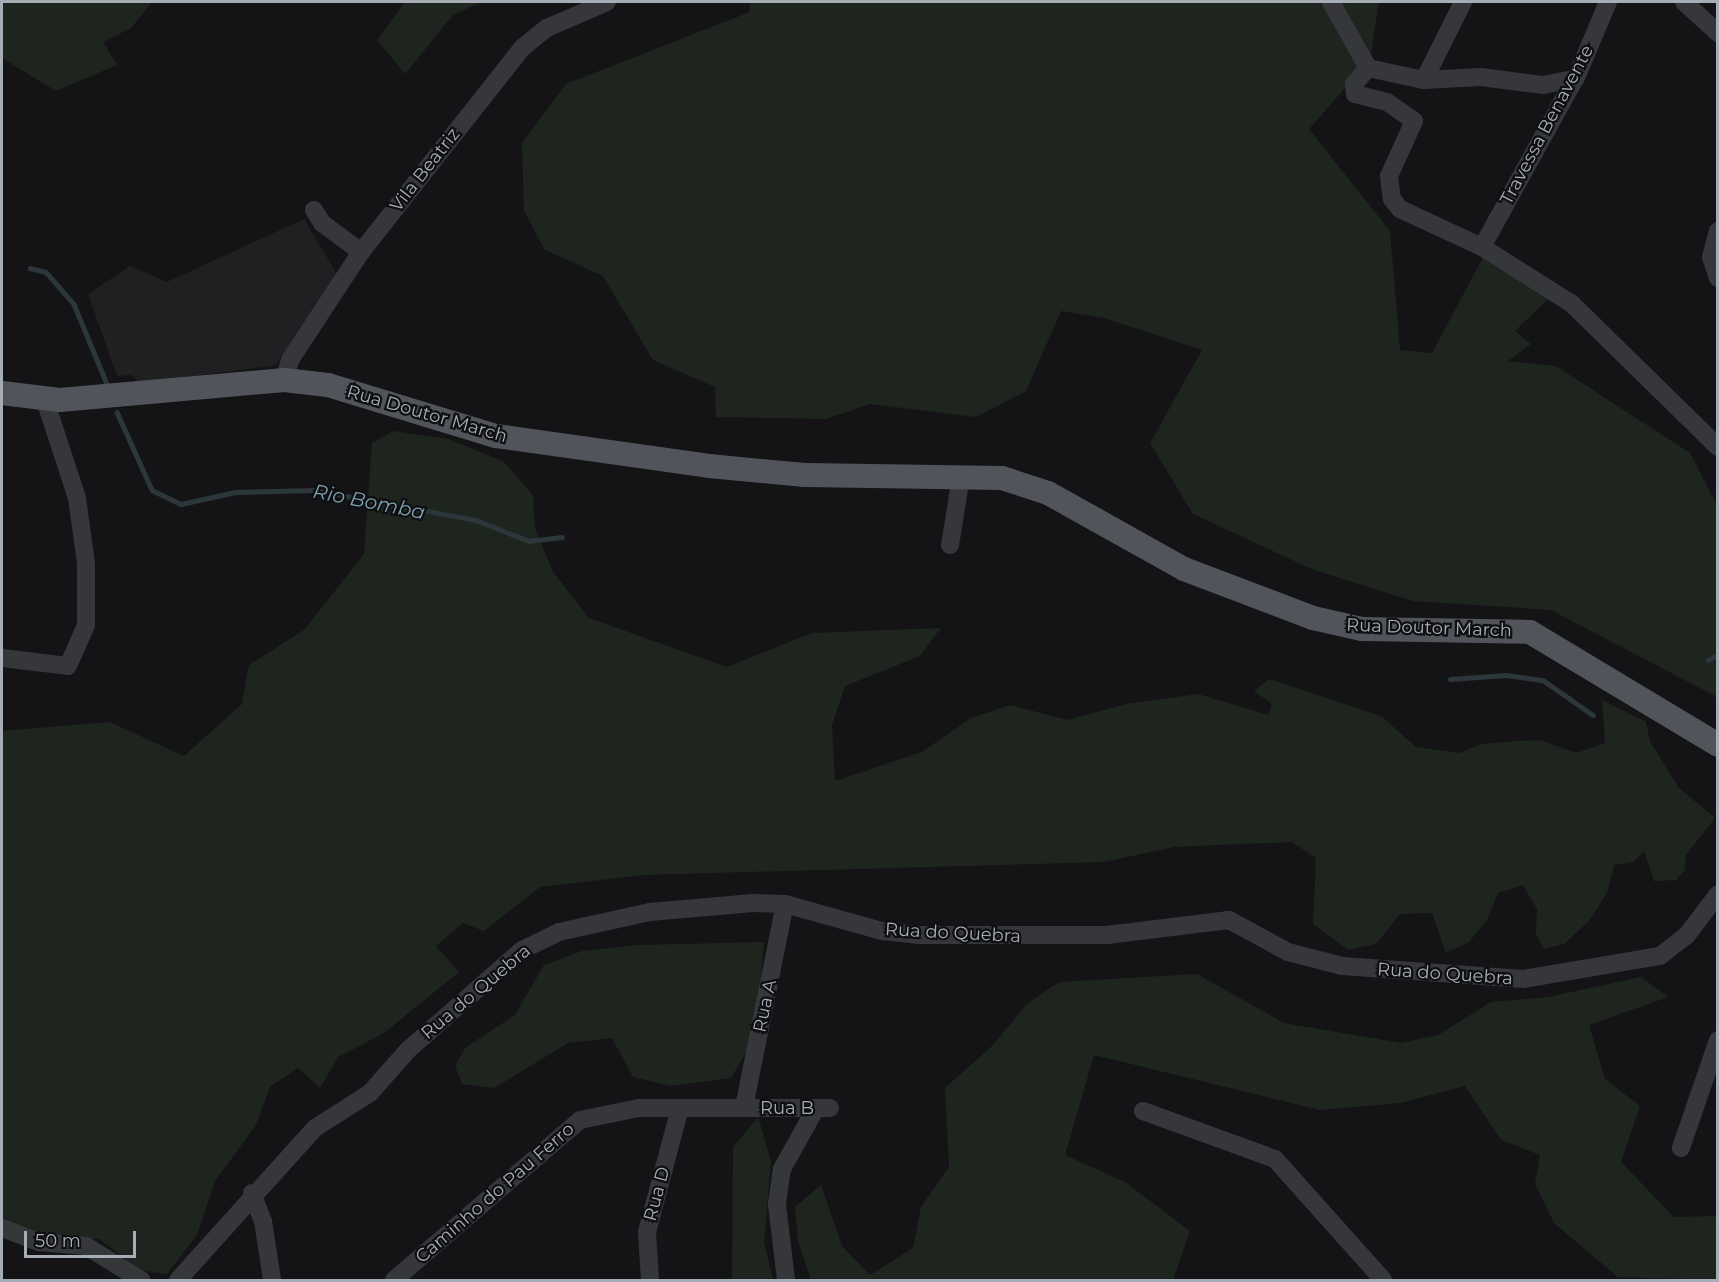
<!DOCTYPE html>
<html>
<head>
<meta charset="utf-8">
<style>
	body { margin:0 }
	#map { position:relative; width:1719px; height:1282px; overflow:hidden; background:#141416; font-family:Montserrat,sans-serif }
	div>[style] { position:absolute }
	.built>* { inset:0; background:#202023 }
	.green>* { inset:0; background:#1e251e }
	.stream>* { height:4.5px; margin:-2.25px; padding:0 2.25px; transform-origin:2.25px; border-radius:2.25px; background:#2c373b }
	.minor>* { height:18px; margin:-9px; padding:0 9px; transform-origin:9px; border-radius:9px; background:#35373b }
	.major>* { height:24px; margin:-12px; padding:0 12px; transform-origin:12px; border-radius:12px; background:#51545a }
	span { translate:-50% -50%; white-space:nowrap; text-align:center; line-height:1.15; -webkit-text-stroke:4.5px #0f0f11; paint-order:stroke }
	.street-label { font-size:18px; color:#a6adb6 }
	.water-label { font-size:20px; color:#7ca1b1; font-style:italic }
	.frame { position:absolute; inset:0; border:3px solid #a6adb6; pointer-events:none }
	.scale { position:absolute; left:24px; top:1231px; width:112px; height:27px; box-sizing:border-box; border:3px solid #a6adb6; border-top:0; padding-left:8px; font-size:18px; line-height:21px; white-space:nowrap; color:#a6adb6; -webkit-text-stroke:4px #0f0f11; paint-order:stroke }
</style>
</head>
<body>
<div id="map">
	<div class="built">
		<i style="clip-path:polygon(304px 219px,337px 274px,276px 365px,141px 383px,131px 375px,117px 376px,88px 294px,130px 266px,167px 282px)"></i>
	</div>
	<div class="green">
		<i style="clip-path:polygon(2px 2px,152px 2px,131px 28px,103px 42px,117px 65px,56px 91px,2px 58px)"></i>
		<i style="clip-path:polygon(405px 2px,482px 2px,453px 15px,405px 74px,377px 40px)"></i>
		<i style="clip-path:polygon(750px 2px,1379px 2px,1370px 60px,1309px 129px,1390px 231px,1400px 350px,1432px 353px,1487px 250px,1550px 297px,1515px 331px,1531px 344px,1508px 361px,1556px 366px,1690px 453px,1717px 505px,1717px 697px,1551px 610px,1413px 601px,1314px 570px,1193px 514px,1150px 443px,1202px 350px,1104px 318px,1061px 311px,1026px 391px,976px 417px,870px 404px,826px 419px,716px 417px,715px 387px,653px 360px,603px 276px,545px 250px,524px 211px,522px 143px,566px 84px,750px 12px)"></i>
		<i style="clip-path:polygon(393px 431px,449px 439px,504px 462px,533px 495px,535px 528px,553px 572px,589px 618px,727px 667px,812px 633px,941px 628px,920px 656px,845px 686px,832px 725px,835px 781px,922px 752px,971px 718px,1010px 705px,1067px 720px,1126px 704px,1198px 694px,1268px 715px,1272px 704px,1254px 691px,1269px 679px,1381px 716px,1416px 747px,1459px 753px,1481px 744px,1517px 741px,1540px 740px,1576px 753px,1605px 743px,1602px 700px,1646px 722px,1650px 741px,1678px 787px,1715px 818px,1686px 855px,1685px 870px,1676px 880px,1654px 881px,1644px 851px,1633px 862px,1614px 865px,1607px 893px,1589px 921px,1564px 944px,1544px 949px,1536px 934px,1537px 909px,1523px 885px,1498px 893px,1487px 920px,1469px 942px,1446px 953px,1432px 913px,1400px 914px,1376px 944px,1348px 950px,1313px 924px,1316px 858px,1292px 842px,1174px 847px,1104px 862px,643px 875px,540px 887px,484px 931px,463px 923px,436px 946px,459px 972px,384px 1033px,338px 1057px,320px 1088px,298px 1068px,270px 1087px,256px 1125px,215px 1181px,197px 1235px,167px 1274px,140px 1270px,99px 1239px,45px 1238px,2px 1220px,2px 731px,110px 722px,184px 756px,242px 704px,249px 665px,304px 630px,364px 554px,372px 443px)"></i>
		<i style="clip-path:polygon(764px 942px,756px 1035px,731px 1078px,670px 1086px,633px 1077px,612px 1038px,568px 1043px,494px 1088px,462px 1084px,455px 1066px,465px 1048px,515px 1015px,544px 965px,582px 951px,638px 945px)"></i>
		<i style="clip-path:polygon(1197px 974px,1284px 1023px,1401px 1043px,1438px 1035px,1491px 1002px,1548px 997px,1641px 977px,1668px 997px,1589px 1025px,1605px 1079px,1640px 1106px,1621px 1162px,1674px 1217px,1717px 1216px,1717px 1280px,1618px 1277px,1554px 1223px,1535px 1184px,1540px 1155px,1501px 1140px,1465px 1086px,1400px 1103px,1320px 1110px,1094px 1055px,1065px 1155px,1125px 1182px,1190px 1231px,1173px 1280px,811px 1280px,798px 1241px,795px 1207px,821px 1185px,842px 1246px,870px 1275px,913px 1248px,921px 1207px,949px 1167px,945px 1088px,992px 1046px,1027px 1004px,1059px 982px)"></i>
		<i style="clip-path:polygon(758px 1117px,771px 1161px,764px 1242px,773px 1280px,732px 1280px,733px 1147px)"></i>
	</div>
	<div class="stream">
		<i style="left:30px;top:268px;width:16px;rotate:14deg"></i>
		<i style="left:46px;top:272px;width:43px;rotate:48.8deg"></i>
		<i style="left:74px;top:304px;width:87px;rotate:67.6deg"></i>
		<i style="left:117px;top:412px;width:85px;rotate:65.8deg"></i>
		<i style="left:152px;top:490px;width:32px;rotate:26deg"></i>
		<i style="left:181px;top:504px;width:55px;rotate:-12.5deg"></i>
		<i style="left:235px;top:492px;width:79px;rotate:-1.5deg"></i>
		<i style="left:314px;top:490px;width:165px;rotate:10.5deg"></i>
		<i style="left:476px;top:520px;width:57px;rotate:21.6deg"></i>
		<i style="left:529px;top:541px;width:33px;rotate:-7deg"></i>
		<i style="left:1708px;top:660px;width:11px;rotate:-27deg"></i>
		<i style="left:1450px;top:679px;width:56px;rotate:-4.1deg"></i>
		<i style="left:1506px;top:675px;width:37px;rotate:8deg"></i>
		<i style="left:1543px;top:680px;width:61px;rotate:35deg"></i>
	</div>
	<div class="minor">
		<i style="left:1331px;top:2px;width:76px;rotate:60.7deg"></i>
		<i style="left:1368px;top:68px;width:57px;rotate:12.1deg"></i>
		<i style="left:1424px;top:80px;width:57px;rotate:-3deg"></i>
		<i style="left:1481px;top:77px;width:63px;rotate:7.4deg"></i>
		<i style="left:1543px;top:85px;width:33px;rotate:-11deg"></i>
		<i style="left:1684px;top:2px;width:46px;rotate:42.4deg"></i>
		<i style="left:1368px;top:68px;width:21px;rotate:131deg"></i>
		<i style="left:1354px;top:84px;width:10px;rotate:84deg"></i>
		<i style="left:1355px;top:94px;width:33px;rotate:14deg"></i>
		<i style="left:1387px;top:102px;width:33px;rotate:35deg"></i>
		<i style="left:1414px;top:121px;width:60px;rotate:114.4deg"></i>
		<i style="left:1389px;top:176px;width:23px;rotate:83deg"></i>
		<i style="left:1392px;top:199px;width:13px;rotate:51deg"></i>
		<i style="left:1400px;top:209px;width:90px;rotate:24.9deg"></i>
		<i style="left:1482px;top:247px;width:107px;rotate:32.3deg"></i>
		<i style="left:1572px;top:304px;width:204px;rotate:44.4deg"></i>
		<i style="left:1424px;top:80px;width:87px;rotate:-63.4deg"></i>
		<i style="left:314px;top:210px;width:15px;rotate:58deg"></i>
		<i style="left:322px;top:223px;width:49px;rotate:36.6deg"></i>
		<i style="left:1718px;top:231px;width:27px;rotate:105deg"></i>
		<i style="left:1711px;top:257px;width:22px;rotate:72deg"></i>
		<i style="left:1482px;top:247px;width:199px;rotate:-61.1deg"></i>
		<i style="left:1578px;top:73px;width:77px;rotate:-67.1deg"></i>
		<i style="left:284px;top:380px;width:21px;rotate:-73deg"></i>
		<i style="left:290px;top:360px;width:129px;rotate:-56.7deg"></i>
		<i style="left:361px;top:252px;width:260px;rotate:-51.7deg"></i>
		<i style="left:522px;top:48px;width:32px;rotate:-39deg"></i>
		<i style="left:547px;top:28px;width:65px;rotate:-23.4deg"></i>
		<i style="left:950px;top:545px;width:69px;rotate:-80.8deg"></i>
		<i style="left:2px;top:658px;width:66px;rotate:6.9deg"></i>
		<i style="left:68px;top:666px;width:45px;rotate:-66.3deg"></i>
		<i style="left:86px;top:625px;width:62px;rotate:-90deg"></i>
		<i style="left:86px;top:563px;width:66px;rotate:-97.9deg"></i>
		<i style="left:77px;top:498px;width:103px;rotate:-108.1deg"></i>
		<i style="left:744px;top:1107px;width:207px;rotate:-78.6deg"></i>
		<i style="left:1143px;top:1111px;width:140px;rotate:20deg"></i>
		<i style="left:1275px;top:1159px;width:162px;rotate:48.2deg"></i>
		<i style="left:1681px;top:1148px;width:114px;rotate:-71.1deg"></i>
		<i style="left:252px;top:1193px;width:30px;rotate:69deg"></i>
		<i style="left:263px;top:1221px;width:60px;rotate:81.3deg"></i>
		<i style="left:2px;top:1228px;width:40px;rotate:21deg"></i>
		<i style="left:39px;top:1242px;width:47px;rotate:4.9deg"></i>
		<i style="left:86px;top:1246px;width:65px;rotate:31.7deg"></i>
		<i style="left:178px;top:1280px;width:205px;rotate:-48deg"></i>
		<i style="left:315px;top:1128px;width:65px;rotate:-32.5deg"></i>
		<i style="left:370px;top:1093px;width:57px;rotate:-48.5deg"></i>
		<i style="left:408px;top:1050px;width:152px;rotate:-41.3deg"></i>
		<i style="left:522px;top:950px;width:41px;rotate:-25.9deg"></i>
		<i style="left:559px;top:932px;width:93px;rotate:-12.4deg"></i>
		<i style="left:650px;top:912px;width:103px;rotate:-5deg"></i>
		<i style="left:753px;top:903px;width:32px;rotate:2deg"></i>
		<i style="left:785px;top:904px;width:101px;rotate:15.6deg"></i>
		<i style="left:882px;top:931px;width:38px;rotate:6deg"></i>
		<i style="left:920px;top:935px;width:187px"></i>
		<i style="left:1107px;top:935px;width:123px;rotate:-7deg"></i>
		<i style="left:1229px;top:920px;width:67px;rotate:28.5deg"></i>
		<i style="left:1288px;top:952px;width:56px;rotate:14.5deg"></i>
		<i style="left:1342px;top:966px;width:182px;rotate:4.1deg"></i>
		<i style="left:1524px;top:979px;width:138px;rotate:-9.6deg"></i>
		<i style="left:1660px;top:956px;width:34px;rotate:-38deg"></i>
		<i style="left:1687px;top:935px;width:51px;rotate:-52.9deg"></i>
		<i style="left:394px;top:1280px;width:245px;rotate:-40.7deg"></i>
		<i style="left:580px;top:1120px;width:60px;rotate:-11.5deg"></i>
		<i style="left:639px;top:1108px;width:191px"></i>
		<i style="left:650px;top:1280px;width:48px;rotate:-93.6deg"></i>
		<i style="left:647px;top:1232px;width:128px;rotate:-75.1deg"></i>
		<i style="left:786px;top:1280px;width:77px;rotate:-96.8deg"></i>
		<i style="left:777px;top:1204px;width:35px;rotate:-82deg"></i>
		<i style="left:782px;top:1169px;width:70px;rotate:-60.9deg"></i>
	</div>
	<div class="major">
		<i style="left:2px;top:393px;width:58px;rotate:6.9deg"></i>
		<i style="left:60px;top:400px;width:225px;rotate:-5.1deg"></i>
		<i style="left:284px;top:380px;width:44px;rotate:6.5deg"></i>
		<i style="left:328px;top:385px;width:176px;rotate:16.9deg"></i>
		<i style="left:496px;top:436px;width:215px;rotate:8deg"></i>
		<i style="left:709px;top:466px;width:96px;rotate:5.4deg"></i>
		<i style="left:805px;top:475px;width:197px;rotate:0.9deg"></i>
		<i style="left:1002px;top:478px;width:48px;rotate:18.1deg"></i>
		<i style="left:1048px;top:493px;width:156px;rotate:29.2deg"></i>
		<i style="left:1184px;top:569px;width:138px;rotate:20.8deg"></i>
		<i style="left:1313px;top:618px;width:50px;rotate:12.7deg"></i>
		<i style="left:1362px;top:629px;width:168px;rotate:1deg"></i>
		<i style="left:1530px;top:632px;width:219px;rotate:31deg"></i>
	</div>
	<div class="street-label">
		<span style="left:1547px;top:125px;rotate:-62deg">Travessa Benavente</span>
		<span style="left:425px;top:170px;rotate:-52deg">Vila Beatriz</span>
		<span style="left:427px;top:414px;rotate:16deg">Rua Doutor March</span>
		<span style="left:1429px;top:628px;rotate:2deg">Rua Doutor March</span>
		<span style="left:953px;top:933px;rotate:3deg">Rua do Quebra</span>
		<span style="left:1445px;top:974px;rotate:4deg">Rua do Quebra</span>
		<span style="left:476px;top:992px;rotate:-40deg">Rua do Quebra</span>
		<span style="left:765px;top:1006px;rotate:-78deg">Rua A</span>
		<span style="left:787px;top:1108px">Rua B</span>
		<span style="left:495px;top:1193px;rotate:-41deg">Caminho do Pau Ferro</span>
		<span style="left:657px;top:1194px;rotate:-75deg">Rua D</span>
	</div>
	<div class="water-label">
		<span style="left:369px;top:502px;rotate:11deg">Rio Bomba</span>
	</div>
	<div class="frame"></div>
	<div class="scale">50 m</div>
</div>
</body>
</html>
